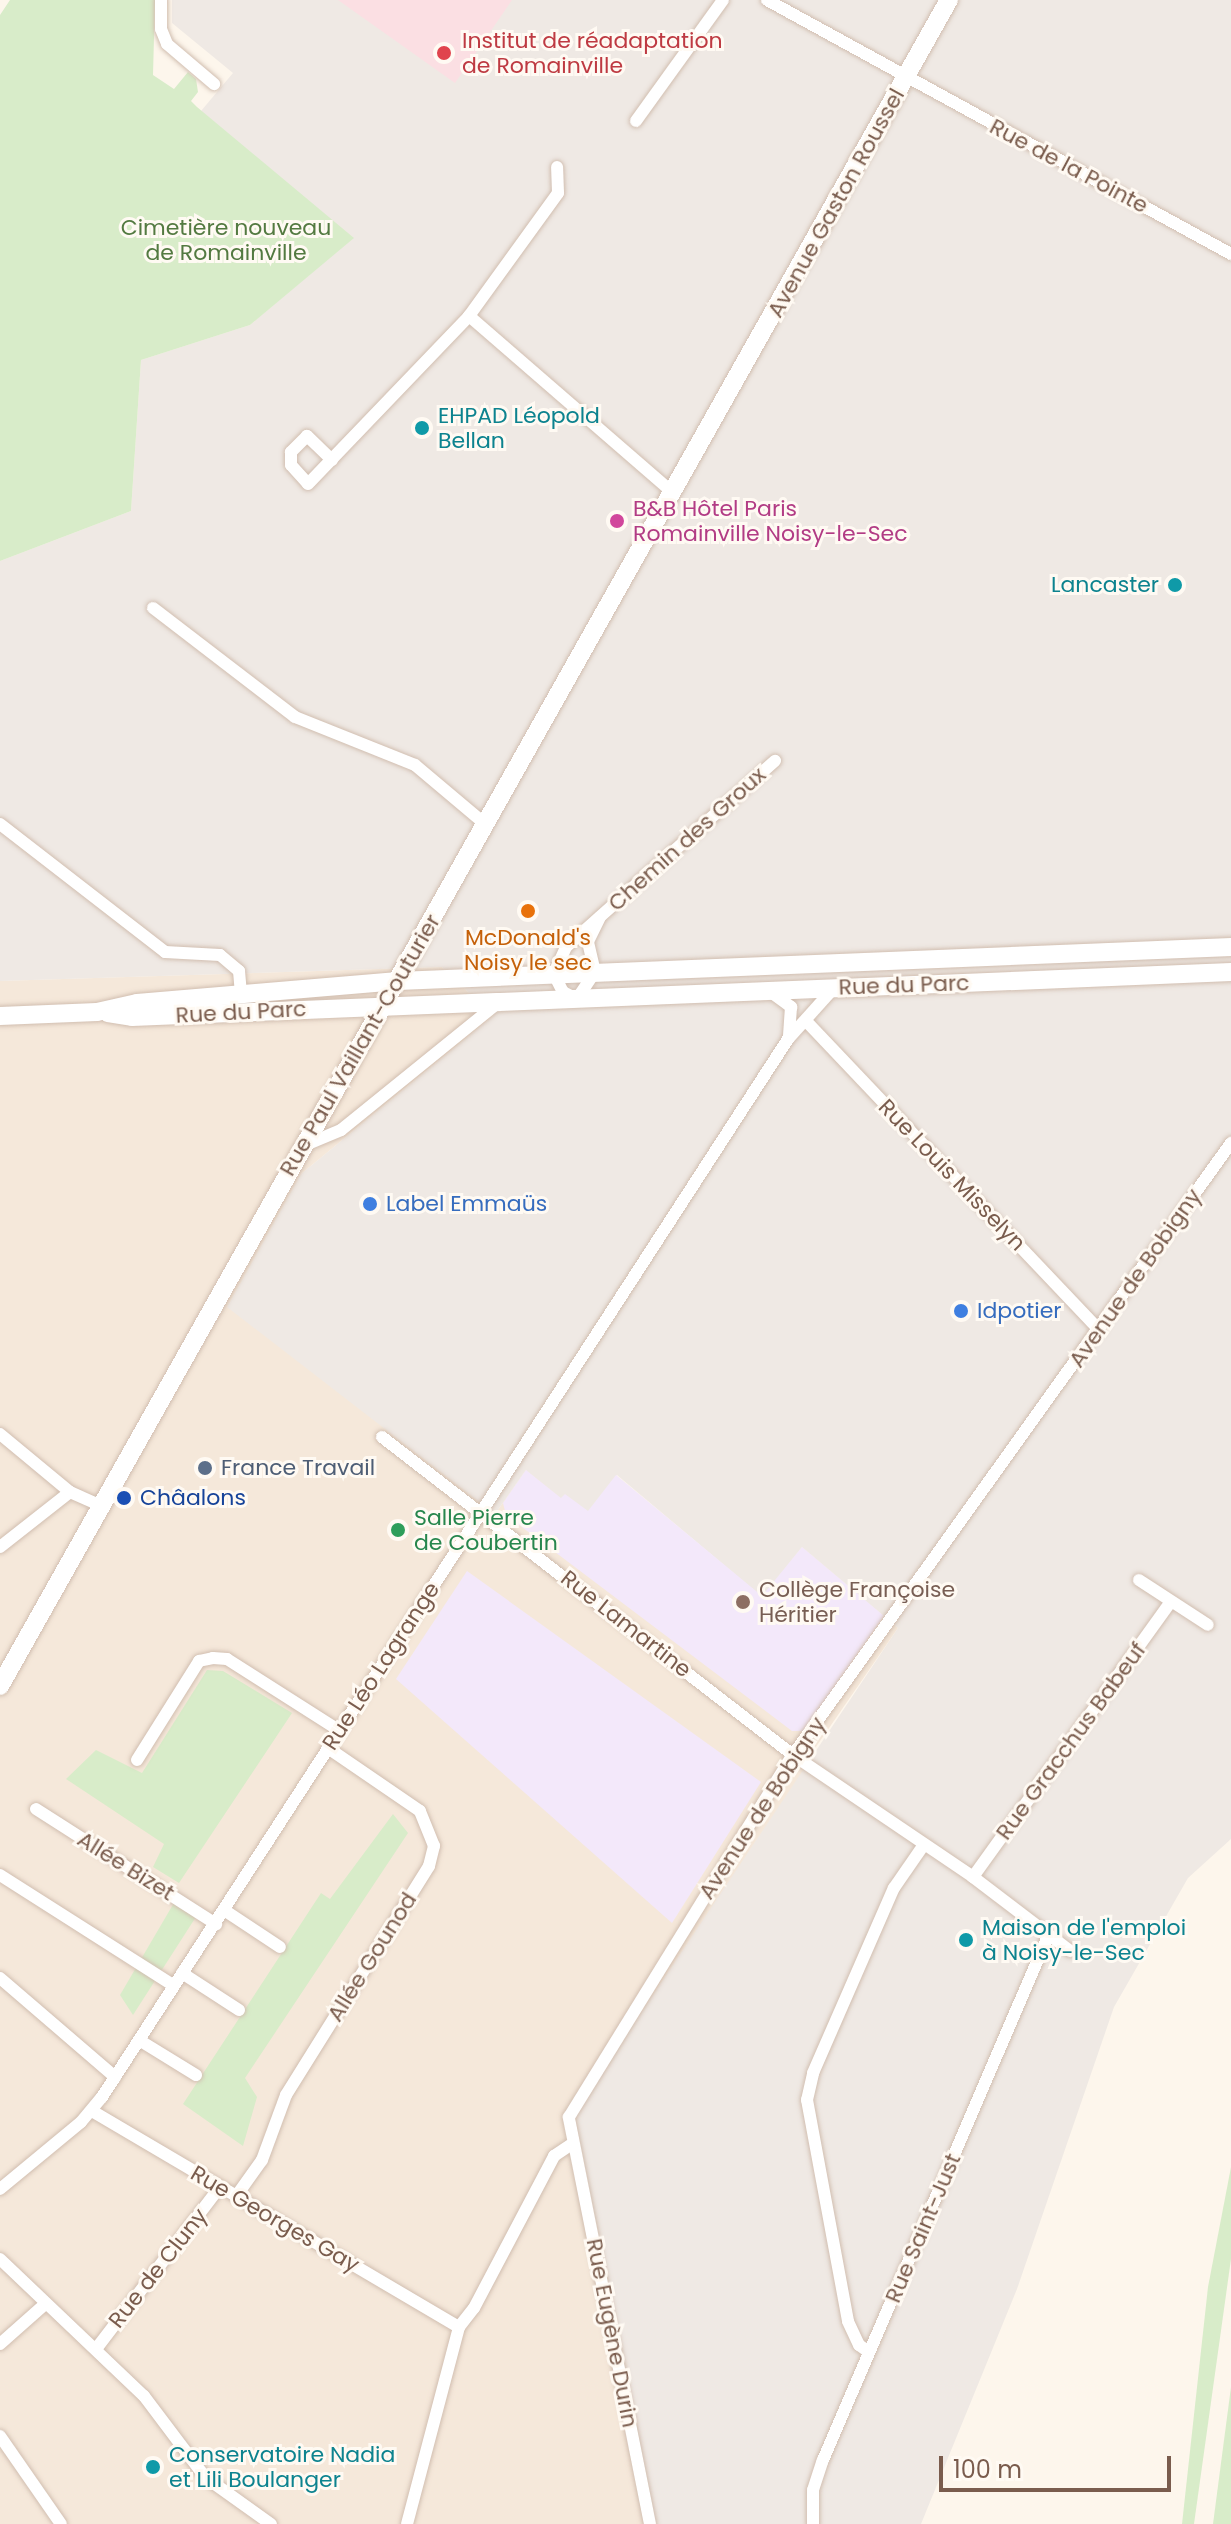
<!DOCTYPE html>
<html>
<head>
<meta charset="utf-8">
<style>
	body { margin:0 }
	#map { position:relative; width:1231px; height:2524px; overflow:hidden; background:#fdf6ec; font-family:Poppins,sans-serif }
	div>[style] { position:absolute }
	.residential>* { inset:0; background:#f5e8da }
	.industrial>* { inset:0; background:#efe9e4 }
	.education>* { inset:0; background:#f3e8fa }
	.medical>* { inset:0; background:#fbdfe3 }
	.green>* { inset:0; background:#d8ecc9 }
	.roads { filter:drop-shadow(0 0 2px #d1beb0) drop-shadow(0 0 2px #d1beb0) }
	.minor>* { height:12px; margin:-6px; padding:0 6px; transform-origin:6px; border-radius:6px; background:#fff }
	.secondary>* { height:18px; margin:-9px; padding:0 9px; transform-origin:9px; border-radius:9px; background:#fff }
	.dots>* { width:22px; height:22px; translate:-50% -50%; box-sizing:border-box; border:4px solid #fffaf3; border-radius:50% }
	span { translate:-50% -50%; white-space:nowrap; text-align:center; line-height:1.15; -webkit-text-stroke:6px #fffaf3; paint-order:stroke }
	.health-label { font-size:22px; color:#be3a42 }
	.left { translate:0 -50%; text-align:left }
	.street-label { font-size:22px; color:#7a5c4d }
	.park-label { font-size:22px; color:#537a41 }
	.culture-label { font-size:22px; color:#0d838f }
	.right { translate:-100% -50%; text-align:right }
	.hotel-label { font-size:22px; color:#b23c85 }
	.food-label { font-size:22px; color:#c56008 }
	.shop-label { font-size:22px; color:#366cbe }
	.service-label { font-size:22px; color:#4e5e75 }
	.transit-label { font-size:22px; color:#164399 }
	.leisure-label { font-size:22px; color:#27864d }
	.education-label { font-size:22px; color:#785e54 }
	.scale { position:absolute; left:939px; top:2456px; width:232px; height:36px; box-sizing:border-box; border:4px solid #7a5c4d; border-top:0; padding-left:10px; font-size:24px; line-height:28px; white-space:nowrap; color:#7a5c4d; -webkit-text-stroke:6px #fffaf3; paint-order:stroke }
</style>
</head>
<body>
<div id="map">
	<div class="residential">
		<i style="clip-path:polygon(442px 967px,493px 1016px,301px 1174px,495px 1514px,526px 1470px,762px 1596px,802px 1547px,898px 1628px,809px 1757px,651px 2524px,0 2524px,0 981px)"></i>
	</div>
	<div class="industrial">
		<i style="clip-path:polygon(172px 0,1231px 0,1231px 1839px,1188px 1878px,1114px 2007px,1017px 2289px,921px 2524px,651px 2524px,574px 2113px,898px 1628px,802px 1547px,762px 1597px,617px 1475px,588px 1512px,565px 1494px,562px 1499px,526px 1470px,495px 1514px,227px 1307px,301px 1174px,493px 1016px,442px 967px,0 981px,0 561px,131px 511px,141px 360px,250px 325px,353px 238px,201px 111px,233px 73px,172px 23px)"></i>
	</div>
	<div class="education">
		<i style="clip-path:polygon(526px 1470px,561px 1498px,565px 1494px,588px 1511px,616px 1475px,762px 1596px,802px 1547px,884px 1616px,803px 1731px,792px 1731px,506px 1515px,503px 1503px)"></i>
		<i style="clip-path:polygon(467px 1571px,761px 1782px,672px 1923px,396px 1679px)"></i>
	</div>
	<div class="medical">
		<i style="clip-path:polygon(338px 0,512px 0,455px 83px)"></i>
	</div>
	<div class="green">
		<i style="clip-path:polygon(10px 0,155px 0,153px 75px,174px 89px,188px 72px,196px 79px,198px 92px,191px 101px,197px 107px,354px 238px,250px 325px,141px 360px,131px 511px,0 561px,0 15px)"></i>
		<i style="clip-path:polygon(207px 1670px,223px 1671px,292px 1713px,179px 1883px,153px 1867px,164px 1844px,66px 1779px,96px 1750px,142px 1773px)"></i>
		<i style="clip-path:polygon(393px 1814px,408px 1833px,245px 2078px,257px 2097px,243px 2146px,183px 2104px,321px 1893px,330px 1899px)"></i>
		<i style="clip-path:polygon(178px 1896px,201px 1909px,133px 2015px,120px 1995px)"></i>
		<i style="clip-path:polygon(1231px 2167px,1231px 2259px,1194px 2524px,1182px 2524px,1208px 2287px)"></i>
		<i style="clip-path:polygon(1231px 2387px,1231px 2524px,1213px 2524px)"></i>
	</div>
	<div class="roads">
		<div class="minor">
			<i style="left:161px;top:0;width:29px;rotate:90deg"></i>
			<i style="left:161px;top:29px;width:16px;rotate:68deg"></i>
			<i style="left:167px;top:44px;width:62px;rotate:40.4deg"></i>
			<i style="left:767px;top:0;width:529px;rotate:28.7deg"></i>
			<i style="left:636px;top:121px;width:149px;rotate:-54.3deg"></i>
			<i style="left:469px;top:316px;width:270px;rotate:40.9deg"></i>
			<i style="left:332px;top:460px;width:35px;rotate:-136deg"></i>
			<i style="left:307px;top:436px;width:23px;rotate:135deg"></i>
			<i style="left:291px;top:452px;width:13px;rotate:90deg"></i>
			<i style="left:291px;top:465px;width:25px;rotate:48deg"></i>
			<i style="left:308px;top:484px;width:233px;rotate:-46.2deg"></i>
			<i style="left:469px;top:316px;width:152px;rotate:-54.1deg"></i>
			<i style="left:558px;top:193px;width:26px;rotate:-92deg"></i>
			<i style="left:153px;top:608px;width:179px;rotate:37.5deg"></i>
			<i style="left:295px;top:717px;width:129px;rotate:21.8deg"></i>
			<i style="left:415px;top:765px;width:92px;rotate:40.1deg"></i>
			<i style="left:0;top:824px;width:209px;rotate:37.8deg"></i>
			<i style="left:165px;top:952px;width:55px;rotate:3.1deg"></i>
			<i style="left:220px;top:955px;width:25px;rotate:40deg"></i>
			<i style="left:239px;top:971px;width:23px;rotate:85deg"></i>
			<i style="left:600px;top:917px;width:28px;rotate:116deg"></i>
			<i style="left:588px;top:942px;width:31px;rotate:77deg"></i>
			<i style="left:595px;top:972px;width:32px;rotate:124deg"></i>
			<i style="left:577px;top:999px;width:16px;rotate:-153deg"></i>
			<i style="left:563px;top:992px;width:20px;rotate:-117deg"></i>
			<i style="left:554px;top:974px;width:30px;rotate:-66deg"></i>
			<i style="left:566px;top:947px;width:280px;rotate:-41.7deg"></i>
			<i style="left:772px;top:993px;width:24px;rotate:36deg"></i>
			<i style="left:791px;top:1007px;width:29px;rotate:94deg"></i>
			<i style="left:806px;top:1021px;width:426px;rotate:46.5deg"></i>
			<i style="left:303px;top:1146px;width:41px;rotate:-22.8deg"></i>
			<i style="left:341px;top:1130px;width:202px;rotate:-39deg"></i>
			<i style="left:0;top:1434px;width:91px;rotate:39.6deg"></i>
			<i style="left:70px;top:1492px;width:36px;rotate:24deg"></i>
			<i style="left:382px;top:1437px;width:520px;rotate:37.73deg"></i>
			<i style="left:793px;top:1755px;width:217px;rotate:34.1deg"></i>
			<i style="left:973px;top:1877px;width:122px;rotate:37.3deg"></i>
			<i style="left:0;top:1547px;width:89px;rotate:-38.2deg"></i>
			<i style="left:1139px;top:1580px;width:82px;rotate:33.1deg"></i>
			<i style="left:137px;top:1760px;width:117px;rotate:-57.9deg"></i>
			<i style="left:199px;top:1661px;width:14px;rotate:-12deg"></i>
			<i style="left:213px;top:1658px;width:14px;rotate:4deg"></i>
			<i style="left:227px;top:1659px;width:134px;rotate:32.5deg"></i>
			<i style="left:36px;top:1809px;width:214px;rotate:32.6deg"></i>
			<i style="left:0;top:1875px;width:206px;rotate:32.5deg"></i>
			<i style="left:973px;top:1877px;width:336px;rotate:-54.3deg"></i>
			<i style="left:224px;top:1910px;width:67px;rotate:33.5deg"></i>
			<i style="left:182px;top:1973px;width:68px;rotate:33deg"></i>
			<i style="left:0;top:1978px;width:152px;rotate:40.7deg"></i>
			<i style="left:139px;top:2040px;width:67px;rotate:31.6deg"></i>
			<i style="left:92px;top:2111px;width:426px;rotate:30.5deg"></i>
			<i style="left:0;top:2189px;width:105px;rotate:-39.6deg"></i>
			<i style="left:81px;top:2122px;width:33px;rotate:-50deg"></i>
			<i style="left:102px;top:2097px;width:1261px;rotate:-57.04deg"></i>
			<i style="left:788px;top:1039px;width:69px;rotate:-48deg"></i>
			<i style="left:237px;top:2195px;width:43px;rotate:-54.5deg"></i>
			<i style="left:262px;top:2160px;width:69px;rotate:-69.7deg"></i>
			<i style="left:286px;top:2095px;width:270px;rotate:-58deg"></i>
			<i style="left:429px;top:1866px;width:21px;rotate:-76deg"></i>
			<i style="left:434px;top:1846px;width:38px;rotate:-112deg"></i>
			<i style="left:420px;top:1811px;width:112px;rotate:-145.6deg"></i>
			<i style="left:0;top:2259px;width:199px;rotate:43.6deg"></i>
			<i style="left:144px;top:2396px;width:101px;rotate:53deg"></i>
			<i style="left:205px;top:2477px;width:81px;rotate:35.5deg"></i>
			<i style="left:0;top:2344px;width:60px;rotate:-41.6deg"></i>
			<i style="left:96px;top:2349px;width:204px;rotate:-52.6deg"></i>
			<i style="left:869px;top:2352px;width:12px;rotate:-145deg"></i>
			<i style="left:859px;top:2345px;width:26px;rotate:-115deg"></i>
			<i style="left:848px;top:2321px;width:225px;rotate:-100.5deg"></i>
			<i style="left:807px;top:2100px;width:28px;rotate:-77deg"></i>
			<i style="left:813px;top:2073px;width:202px;rotate:-66.4deg"></i>
			<i style="left:894px;top:1888px;width:51px;rotate:-55.4deg"></i>
			<i style="left:0;top:2436px;width:107px;rotate:55.3deg"></i>
			<i style="left:407px;top:2524px;width:204px;rotate:-75.2deg"></i>
			<i style="left:459px;top:2327px;width:24px;rotate:-52deg"></i>
			<i style="left:474px;top:2308px;width:172px;rotate:-62.2deg"></i>
			<i style="left:554px;top:2156px;width:23px;rotate:-34deg"></i>
			<i style="left:650px;top:2524px;width:415px;rotate:-101.3deg"></i>
			<i style="left:569px;top:2117px;width:426px;rotate:-58.3deg"></i>
			<i style="left:793px;top:1755px;width:753px;rotate:-54.41deg"></i>
			<i style="left:813px;top:2524px;width:34px;rotate:-90deg"></i>
			<i style="left:813px;top:2490px;width:32px;rotate:-72deg"></i>
			<i style="left:823px;top:2460px;width:570px;rotate:-66.76deg"></i>
		</div>
		<div class="secondary">
			<i style="left:108px;top:1013px;width:24px;rotate:9deg"></i>
			<i style="left:132px;top:1017px;width:1100px;rotate:-2.34deg"></i>
			<i style="left:0;top:1016px;width:97px;rotate:-2.4deg"></i>
			<i style="left:97px;top:1012px;width:41px;rotate:-12.7deg"></i>
			<i style="left:137px;top:1003px;width:262px;rotate:-4.8deg"></i>
			<i style="left:398px;top:981px;width:834px;rotate:-2.34deg"></i>
			<i style="left:0;top:1686px;width:1935px;rotate:-60.63deg"></i>
		</div>
	</div>
	<div class="dots">
		<i style="left:444px;top:53px;background:#e0444e"></i>
		<i style="left:422px;top:428px;background:#0f9aa8"></i>
		<i style="left:617px;top:521px;background:#d1479c"></i>
		<i style="left:1175px;top:585px;background:#0f9aa8"></i>
		<i style="left:528px;top:911px;background:#e8710a"></i>
		<i style="left:370px;top:1204px;background:#3f7fe0"></i>
		<i style="left:961px;top:1311px;background:#3f7fe0"></i>
		<i style="left:205px;top:1468px;background:#5c6f8a"></i>
		<i style="left:124px;top:1498px;background:#1a4fb4"></i>
		<i style="left:398px;top:1530px;background:#2e9e5b"></i>
		<i style="left:743px;top:1602px;background:#8d6e63"></i>
		<i style="left:966px;top:1940px;background:#0f9aa8"></i>
		<i style="left:153px;top:2467px;background:#0f9aa8"></i>
	</div>
	<div class="health-label">
		<span class="left" style="left:462px;top:53px">Institut de réadaptation<br>de Romainville</span>
	</div>
	<div class="street-label">
		<span style="left:1069px;top:166px;rotate:28deg">Rue de la Pointe</span>
		<span style="left:836px;top:203px;rotate:-61deg">Avenue Gaston Roussel</span>
		<span style="left:687px;top:839px;rotate:-42deg">Chemin des Groux</span>
		<span style="left:904px;top:985px;rotate:-2deg">Rue du Parc</span>
		<span style="left:241px;top:1012px;rotate:-3deg">Rue du Parc</span>
		<span style="left:360px;top:1045px;rotate:-60deg">Rue Paul Vaillant-Couturier</span>
		<span style="left:952px;top:1175px;rotate:46deg">Rue Louis Misselyn</span>
		<span style="left:1135px;top:1278px;rotate:-55deg">Avenue de Bobigny</span>
		<span style="left:626px;top:1624px;rotate:38deg">Rue Lamartine</span>
		<span style="left:381px;top:1666px;rotate:-57deg">Rue Léo Lagrange</span>
		<span style="left:1071px;top:1741px;rotate:-54deg">Rue Gracchus Babeuf</span>
		<span style="left:762px;top:1808px;rotate:-57deg">Avenue de Bobigny</span>
		<span style="left:126px;top:1866px;rotate:32deg">Allée Bizet</span>
		<span style="left:372px;top:1957px;rotate:-58deg">Allée Gounod</span>
		<span style="left:275px;top:2219px;rotate:30deg">Rue Georges Gay</span>
		<span style="left:923px;top:2228px;rotate:-67deg">Rue Saint-Just</span>
		<span style="left:158px;top:2268px;rotate:-52deg">Rue de Cluny</span>
		<span style="left:612px;top:2333px;rotate:79deg">Rue Eugène Durin</span>
	</div>
	<div class="park-label">
		<span style="left:226px;top:240px">Cimetière nouveau<br>de Romainville</span>
	</div>
	<div class="culture-label">
		<span class="left" style="left:438px;top:428px">EHPAD Léopold<br>Bellan</span>
		<span class="right" style="left:1159px;top:585px">Lancaster</span>
		<span class="left" style="left:982px;top:1940px">Maison de l'emploi<br>à Noisy-le-Sec</span>
		<span class="left" style="left:169px;top:2467px">Conservatoire Nadia<br>et Lili Boulanger</span>
	</div>
	<div class="hotel-label">
		<span class="left" style="left:633px;top:521px">B&amp;B Hôtel Paris<br>Romainville Noisy-le-Sec</span>
	</div>
	<div class="food-label">
		<span style="left:528px;top:950px">McDonald's<br>Noisy le sec</span>
	</div>
	<div class="shop-label">
		<span class="left" style="left:386px;top:1204px">Label Emmaüs</span>
		<span class="left" style="left:977px;top:1311px">Idpotier</span>
	</div>
	<div class="service-label">
		<span class="left" style="left:221px;top:1468px">France Travail</span>
	</div>
	<div class="transit-label">
		<span class="left" style="left:140px;top:1498px">Châalons</span>
	</div>
	<div class="leisure-label">
		<span class="left" style="left:414px;top:1530px">Salle Pierre<br>de Coubertin</span>
	</div>
	<div class="education-label">
		<span class="left" style="left:759px;top:1602px">Collège Françoise<br>Héritier</span>
	</div>
	<div class="scale">100 m</div>
</div>
</body>
</html>
